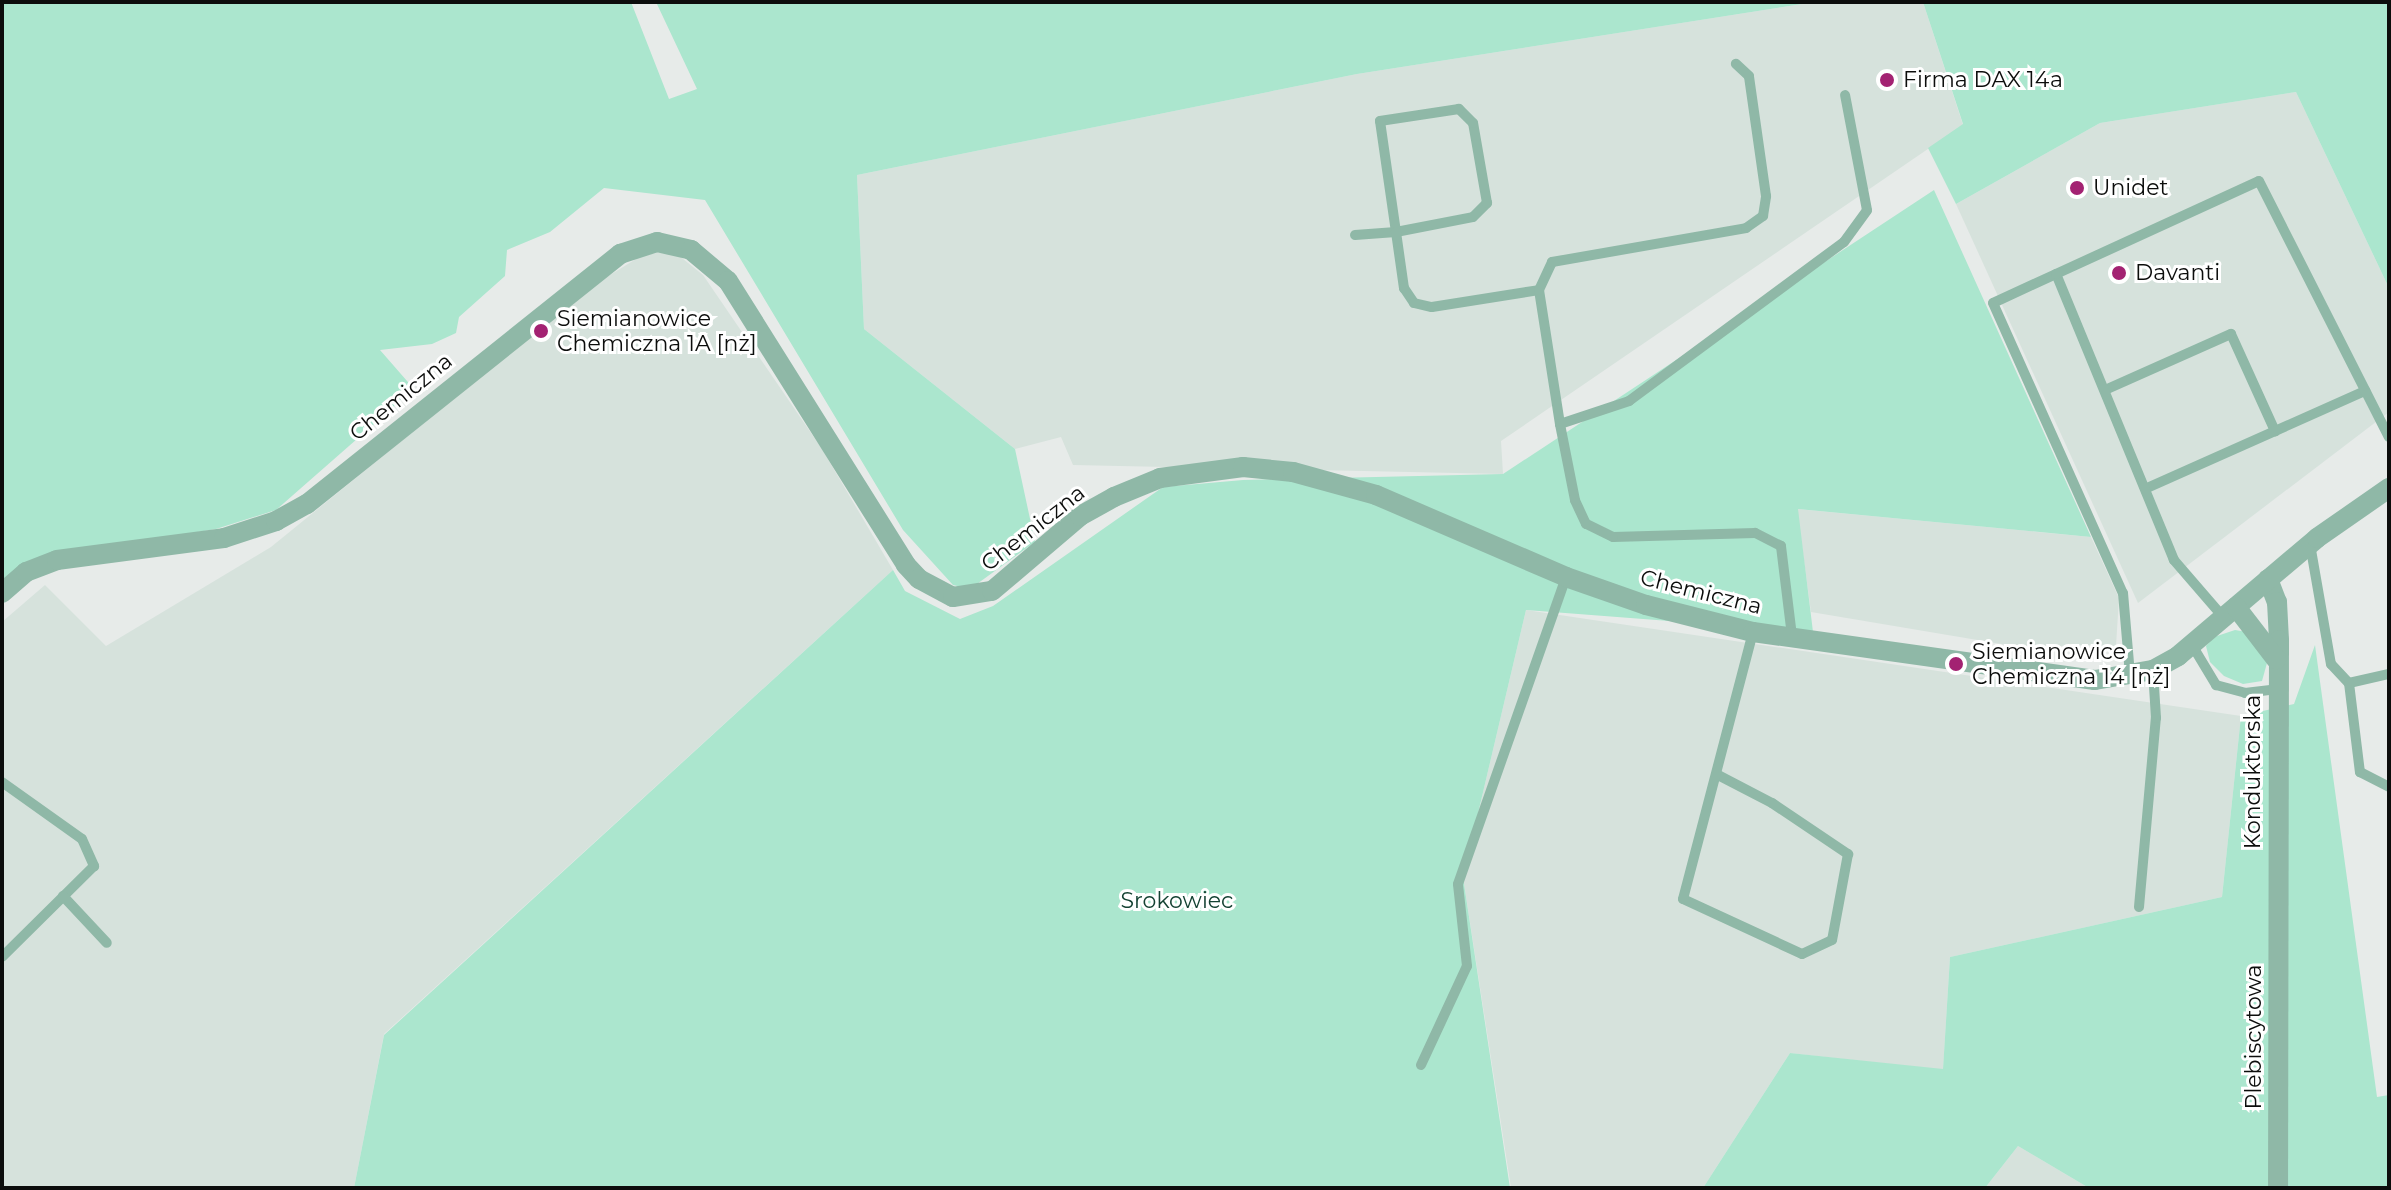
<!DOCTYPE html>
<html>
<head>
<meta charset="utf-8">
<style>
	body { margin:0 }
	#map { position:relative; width:2391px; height:1190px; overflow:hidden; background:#e7ebe9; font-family:Montserrat,sans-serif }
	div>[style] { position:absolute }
	.built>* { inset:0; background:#d6e2dc }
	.green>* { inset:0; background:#abe6ce }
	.service>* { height:10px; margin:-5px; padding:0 5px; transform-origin:5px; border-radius:5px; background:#8fb8a7 }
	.minor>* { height:20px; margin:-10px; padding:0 10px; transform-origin:10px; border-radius:10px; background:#8fb8a7 }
	.dots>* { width:22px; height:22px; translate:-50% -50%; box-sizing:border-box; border:4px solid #fff; border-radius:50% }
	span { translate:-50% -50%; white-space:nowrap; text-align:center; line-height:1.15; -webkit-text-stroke:6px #fff; paint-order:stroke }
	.poi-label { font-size:22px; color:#0c0d0c }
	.left { translate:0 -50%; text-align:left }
	.street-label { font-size:22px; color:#0c0d0c }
	.park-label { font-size:22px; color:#144233 }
	.frame { position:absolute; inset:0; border:4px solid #0c0d0c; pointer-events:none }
</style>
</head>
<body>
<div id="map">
	<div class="built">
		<i style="clip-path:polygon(1815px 2px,1923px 2px,1963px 125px,1501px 441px,1503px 474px,1073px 465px,1061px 437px,1015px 449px,864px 329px,857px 175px,1357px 74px)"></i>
		<i style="clip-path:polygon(2296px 92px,2389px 288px,2389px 412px,2138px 603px,1956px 204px,2100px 123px)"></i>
		<i style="clip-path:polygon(672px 250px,703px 275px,822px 449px,893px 570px,384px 1034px,354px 1188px,2px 1188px,2px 622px,45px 585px,106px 646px,271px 547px,592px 286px,641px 256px)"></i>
		<i style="clip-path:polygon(1797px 509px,2091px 537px,2119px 598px,2116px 646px,2013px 646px,1811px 612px)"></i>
		<i style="clip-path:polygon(1526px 610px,2241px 716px,2222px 897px,1950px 957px,1943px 1070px,1790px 1053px,1703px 1188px,1511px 1188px,1463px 877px)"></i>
		<i style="clip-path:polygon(2018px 1146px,2089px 1188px,1985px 1188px)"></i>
	</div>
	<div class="green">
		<i style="clip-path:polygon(2px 2px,631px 2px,669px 99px,697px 89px,656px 2px,1815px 2px,1357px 74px,857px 175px,864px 329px,1015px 449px,1035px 542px,970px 589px,953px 585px,903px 530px,705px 200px,604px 188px,550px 232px,507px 250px,505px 276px,459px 317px,456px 333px,432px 344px,380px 350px,414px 389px,276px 510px,216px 529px,30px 560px,2px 583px)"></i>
		<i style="clip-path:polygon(1923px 2px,2389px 2px,2389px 288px,2296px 92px,2100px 123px,1956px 204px,1928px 148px,1963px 124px)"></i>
		<i style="clip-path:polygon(1934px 190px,2091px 537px,1798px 509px,1813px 632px,1526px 610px,1463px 877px,1510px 1188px,354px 1188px,384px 1035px,893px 570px,905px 591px,960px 619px,993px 606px,1163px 487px,1243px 480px,1503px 474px)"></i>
		<i style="clip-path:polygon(2235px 630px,2247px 632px,2267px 663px,2262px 681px,2243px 684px,2224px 676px,2210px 662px,2206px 646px,2214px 637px)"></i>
		<i style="clip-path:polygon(2315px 645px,2377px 1097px,2389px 1095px,2389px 1188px,2089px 1188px,2018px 1146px,1985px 1188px,1703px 1188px,1790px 1053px,1943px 1069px,1950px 957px,2222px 897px,2241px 716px,2294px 704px)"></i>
	</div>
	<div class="service">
		<i style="left:1355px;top:235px;width:41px;rotate:-4.2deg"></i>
		<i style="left:1396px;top:232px;width:78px;rotate:-11deg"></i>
		<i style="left:1473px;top:217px;width:20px;rotate:-45deg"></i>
		<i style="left:1487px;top:203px;width:81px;rotate:-99.9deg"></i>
		<i style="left:1473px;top:123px;width:20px;rotate:-135deg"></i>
		<i style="left:1459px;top:109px;width:80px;rotate:171.4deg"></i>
		<i style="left:1380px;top:121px;width:112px;rotate:81.8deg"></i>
		<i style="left:1396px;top:232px;width:57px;rotate:81.9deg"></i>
		<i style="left:1404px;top:288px;width:18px;rotate:56deg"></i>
		<i style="left:1414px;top:303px;width:18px;rotate:13deg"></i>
		<i style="left:1432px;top:307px;width:108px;rotate:-9deg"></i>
		<i style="left:1539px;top:290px;width:136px;rotate:81.1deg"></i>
		<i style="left:2056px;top:274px;width:69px;rotate:155.3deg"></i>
		<i style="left:1993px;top:303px;width:318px;rotate:65.9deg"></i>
		<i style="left:2123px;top:593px;width:82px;rotate:85.1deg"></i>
		<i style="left:1539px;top:290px;width:31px;rotate:-65deg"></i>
		<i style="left:1552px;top:262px;width:197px;rotate:-9.9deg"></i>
		<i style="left:1746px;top:228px;width:21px;rotate:-35deg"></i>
		<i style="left:1763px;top:216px;width:20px;rotate:-81deg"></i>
		<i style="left:1766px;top:196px;width:121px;rotate:-98.1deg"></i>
		<i style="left:1749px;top:76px;width:18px;rotate:-137deg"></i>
		<i style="left:2105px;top:390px;width:138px;rotate:-24deg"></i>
		<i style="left:2231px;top:334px;width:107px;rotate:65.6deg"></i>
		<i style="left:2147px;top:488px;width:239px;rotate:-24deg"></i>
		<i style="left:2310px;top:544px;width:122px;rotate:80.1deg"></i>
		<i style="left:2331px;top:664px;width:26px;rotate:47deg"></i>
		<i style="left:2349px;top:683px;width:90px;rotate:83deg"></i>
		<i style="left:2360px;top:772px;width:33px;rotate:27deg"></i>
		<i style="left:2224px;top:618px;width:77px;rotate:-130.8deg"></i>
		<i style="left:2174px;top:560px;width:309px;rotate:-112.4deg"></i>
		<i style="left:2056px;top:274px;width:223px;rotate:-24.6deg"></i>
		<i style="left:2259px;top:181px;width:287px;rotate:63.1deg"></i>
		<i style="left:1792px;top:636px;width:91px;rotate:-97deg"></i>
		<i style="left:1781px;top:546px;width:29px;rotate:-153deg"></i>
		<i style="left:1755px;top:533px;width:142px;rotate:178.4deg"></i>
		<i style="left:1613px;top:537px;width:30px;rotate:-154deg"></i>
		<i style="left:1586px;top:524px;width:26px;rotate:-115deg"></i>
		<i style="left:1575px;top:500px;width:77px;rotate:-101.2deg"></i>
		<i style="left:1560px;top:424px;width:73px;rotate:-18.4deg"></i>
		<i style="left:1629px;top:401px;width:267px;rotate:-36.5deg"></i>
		<i style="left:1844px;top:242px;width:39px;rotate:-54deg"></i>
		<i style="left:1867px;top:210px;width:117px;rotate:-100.8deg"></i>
		<i style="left:2192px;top:645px;width:47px;rotate:59deg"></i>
		<i style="left:2216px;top:685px;width:30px;rotate:15deg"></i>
		<i style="left:2245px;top:693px;width:32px;rotate:-7deg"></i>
		<i style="left:2349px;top:683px;width:41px;rotate:-12.7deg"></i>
		<i style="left:1718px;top:775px;width:61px;rotate:27.4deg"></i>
		<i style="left:1772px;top:803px;width:92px;rotate:33.9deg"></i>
		<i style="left:1848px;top:854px;width:87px;rotate:100.5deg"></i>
		<i style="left:1832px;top:940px;width:33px;rotate:155deg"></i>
		<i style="left:1802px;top:954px;width:131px;rotate:-155.2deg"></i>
		<i style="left:1683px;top:899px;width:276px;rotate:-75.3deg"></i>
		<i style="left:2px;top:782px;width:98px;rotate:35.5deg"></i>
		<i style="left:82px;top:839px;width:30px;rotate:66deg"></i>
		<i style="left:94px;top:866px;width:129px;rotate:135.3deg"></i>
		<i style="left:63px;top:896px;width:64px;rotate:46.9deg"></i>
		<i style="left:2139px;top:907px;width:190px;rotate:-84.9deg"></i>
		<i style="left:2156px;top:718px;width:48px;rotate:-93.6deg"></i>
		<i style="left:1421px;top:1065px;width:109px;rotate:-65.1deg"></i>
		<i style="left:1467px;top:966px;width:82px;rotate:-96.3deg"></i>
		<i style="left:1458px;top:884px;width:325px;rotate:-70.6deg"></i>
	</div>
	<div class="minor">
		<i style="left:2268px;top:579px;width:25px;rotate:69deg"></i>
		<i style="left:2277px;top:602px;width:38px;rotate:87deg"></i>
		<i style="left:2279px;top:640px;width:548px;rotate:90.1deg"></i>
		<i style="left:2px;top:593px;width:32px;rotate:-41deg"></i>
		<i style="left:26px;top:572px;width:33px;rotate:-21deg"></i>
		<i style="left:57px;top:560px;width:168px;rotate:-7.5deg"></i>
		<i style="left:224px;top:538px;width:55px;rotate:-18.1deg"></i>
		<i style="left:276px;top:521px;width:35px;rotate:-29deg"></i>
		<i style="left:307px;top:504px;width:401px;rotate:-38.6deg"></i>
		<i style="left:620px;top:254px;width:39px;rotate:-18deg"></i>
		<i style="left:657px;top:242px;width:35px;rotate:13deg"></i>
		<i style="left:691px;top:250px;width:48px;rotate:40deg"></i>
		<i style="left:728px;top:281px;width:335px;rotate:57.9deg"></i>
		<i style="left:906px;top:565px;width:19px;rotate:47deg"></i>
		<i style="left:919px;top:579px;width:38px;rotate:28deg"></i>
		<i style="left:953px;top:597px;width:39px;rotate:-9deg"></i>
		<i style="left:992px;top:591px;width:116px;rotate:-40.4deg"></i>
		<i style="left:1080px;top:516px;width:39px;rotate:-29deg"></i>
		<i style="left:1114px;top:497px;width:50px;rotate:-22.4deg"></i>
		<i style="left:1160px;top:478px;width:84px;rotate:-7.5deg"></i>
		<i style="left:1243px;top:467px;width:50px;rotate:5.7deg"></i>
		<i style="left:1293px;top:472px;width:86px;rotate:15.5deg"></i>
		<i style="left:1376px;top:495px;width:207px;rotate:23.3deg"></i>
		<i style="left:1566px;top:577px;width:85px;rotate:19.3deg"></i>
		<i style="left:1646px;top:605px;width:110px;rotate:14.2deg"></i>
		<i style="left:1753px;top:632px;width:345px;rotate:8deg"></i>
		<i style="left:2095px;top:680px;width:59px;rotate:-9.8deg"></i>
		<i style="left:2153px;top:670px;width:29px;rotate:-29deg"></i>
		<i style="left:2178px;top:656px;width:182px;rotate:-40.3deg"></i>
		<i style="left:2317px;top:538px;width:88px;rotate:-34.8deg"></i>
		<i style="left:2236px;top:607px;width:66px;rotate:52.4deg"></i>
	</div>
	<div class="dots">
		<i style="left:1887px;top:80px;background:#a32272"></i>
		<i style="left:2077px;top:188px;background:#a32272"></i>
		<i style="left:2119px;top:273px;background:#a32272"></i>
		<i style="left:541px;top:331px;background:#a32272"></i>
		<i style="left:1956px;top:664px;background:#a32272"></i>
	</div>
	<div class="poi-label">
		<span class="left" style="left:1903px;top:80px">Firma DAX 14a</span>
		<span class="left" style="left:2093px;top:188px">Unidet</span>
		<span class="left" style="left:2135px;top:273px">Davanti</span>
		<span class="left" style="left:557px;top:331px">Siemianowice<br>Chemiczna 1A [nż]</span>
		<span class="left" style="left:1972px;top:664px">Siemianowice<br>Chemiczna 14 [nż]</span>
	</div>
	<div class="street-label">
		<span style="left:401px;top:397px;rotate:-39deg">Chemiczna</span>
		<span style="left:1033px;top:528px;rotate:-38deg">Chemiczna</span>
		<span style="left:1701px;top:592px;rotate:14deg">Chemiczna</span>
		<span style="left:2253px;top:772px;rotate:-90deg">Konduktorska</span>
		<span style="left:2254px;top:1037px;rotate:-90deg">Plebiscytowa</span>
	</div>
	<div class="park-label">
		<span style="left:1177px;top:901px">Srokowiec</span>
	</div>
	<div class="frame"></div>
</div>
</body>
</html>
